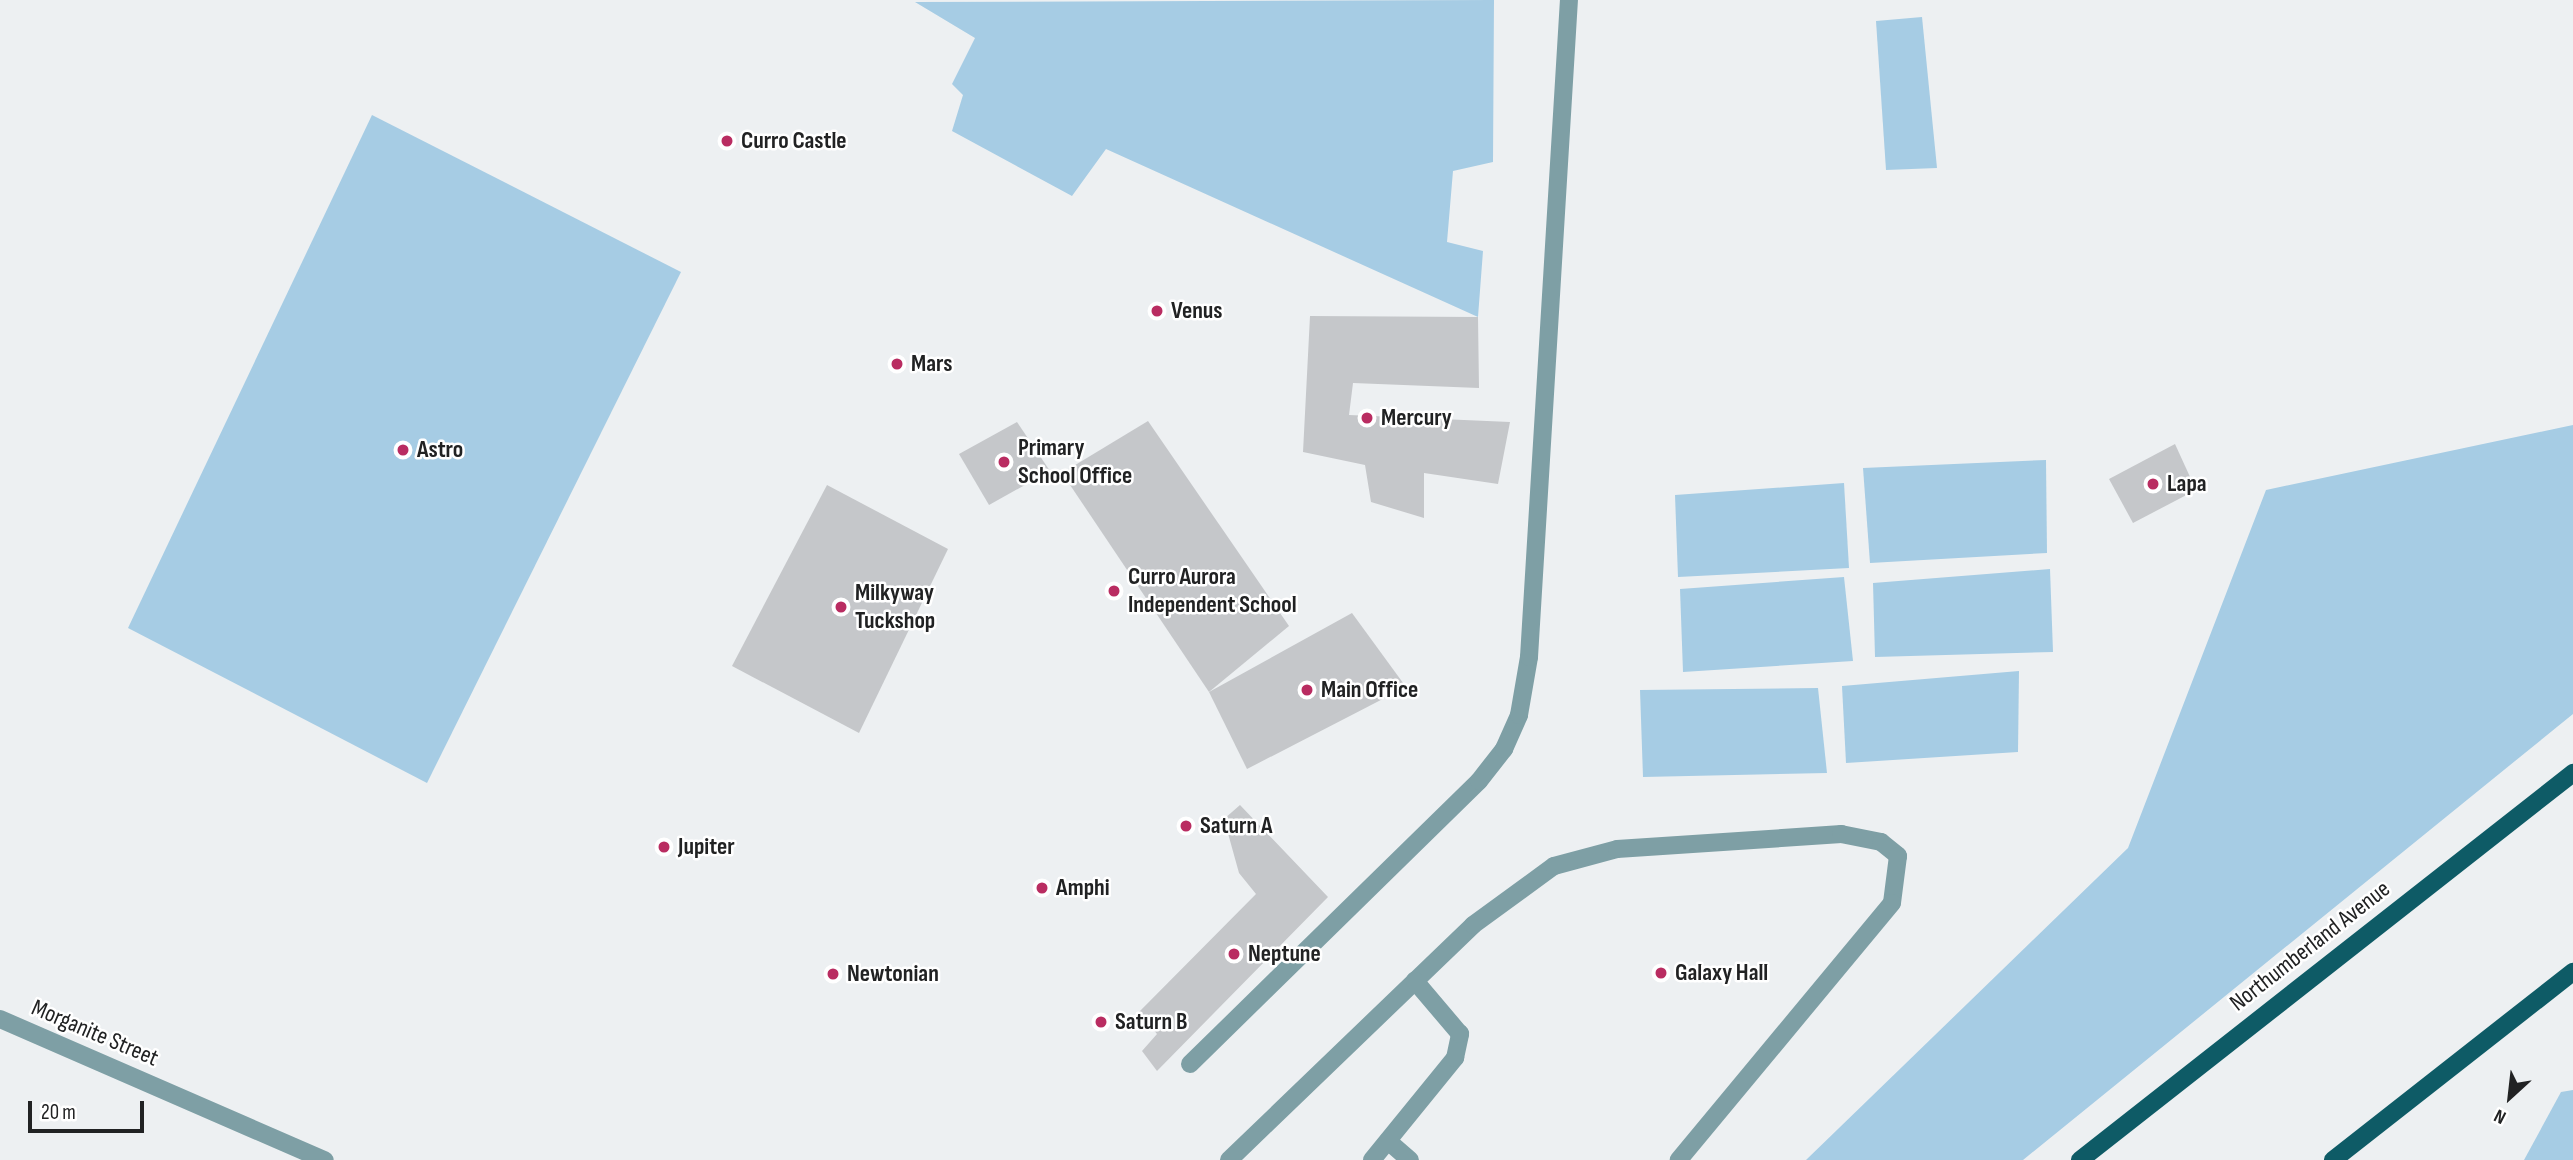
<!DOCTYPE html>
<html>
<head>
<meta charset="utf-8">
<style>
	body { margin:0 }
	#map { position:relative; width:2573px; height:1160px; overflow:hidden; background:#edf0f2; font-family:"Sofia Sans Condensed",sans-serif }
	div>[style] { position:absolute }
	.green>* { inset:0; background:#a6cce4 }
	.building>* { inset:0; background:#c5c7ca }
	.minor>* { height:18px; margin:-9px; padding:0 9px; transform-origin:9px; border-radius:9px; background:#7e9fa5 }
	.major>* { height:18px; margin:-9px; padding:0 9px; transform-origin:9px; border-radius:9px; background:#0e5b66 }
	.dots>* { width:19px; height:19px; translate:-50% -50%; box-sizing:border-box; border:4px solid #fff; border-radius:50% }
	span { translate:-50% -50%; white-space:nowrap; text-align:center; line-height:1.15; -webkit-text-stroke:5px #fff; paint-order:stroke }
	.poi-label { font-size:24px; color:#212223; font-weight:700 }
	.left { translate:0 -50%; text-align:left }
	.street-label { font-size:24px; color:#212223 }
	.north { position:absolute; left:2475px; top:1062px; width:70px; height:70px; -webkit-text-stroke:5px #fff; paint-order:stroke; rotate:207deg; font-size:19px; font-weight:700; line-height:28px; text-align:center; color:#212223 }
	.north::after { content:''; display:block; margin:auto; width:24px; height:32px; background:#212223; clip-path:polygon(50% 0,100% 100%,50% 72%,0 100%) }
	.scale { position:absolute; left:28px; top:1101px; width:116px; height:32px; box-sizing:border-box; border:4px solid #212223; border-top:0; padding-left:9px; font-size:21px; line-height:24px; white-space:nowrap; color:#212223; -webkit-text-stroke:5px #fff; paint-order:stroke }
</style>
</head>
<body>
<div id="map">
	<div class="green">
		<i style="clip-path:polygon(1494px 0,1493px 162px,1453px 171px,1447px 242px,1483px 251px,1478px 317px,1106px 149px,1072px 196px,952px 131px,963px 95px,952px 84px,975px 38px,915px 2px)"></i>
		<i style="clip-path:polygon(1922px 17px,1937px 168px,1886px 170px,1876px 21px)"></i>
		<i style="clip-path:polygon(372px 115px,681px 272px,427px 783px,128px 628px)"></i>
		<i style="clip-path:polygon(2573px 425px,2573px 714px,2023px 1160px,1806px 1160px,2128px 848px,2266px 490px)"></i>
		<i style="clip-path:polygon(2046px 460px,2047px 553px,1870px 563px,1863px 468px)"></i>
		<i style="clip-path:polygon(1844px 483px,1849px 568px,1678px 577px,1675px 495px)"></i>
		<i style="clip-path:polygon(2050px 569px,2053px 652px,1875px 657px,1873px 583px)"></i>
		<i style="clip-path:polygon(1844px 577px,1853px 661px,1683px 672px,1680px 589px)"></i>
		<i style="clip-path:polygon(2019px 671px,2018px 752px,1846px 763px,1842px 686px)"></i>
		<i style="clip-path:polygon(1818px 688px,1827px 773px,1643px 777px,1640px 690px)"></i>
		<i style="clip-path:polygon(2573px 1090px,2573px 1160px,2524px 1160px,2561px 1092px)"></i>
	</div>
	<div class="building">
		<i style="clip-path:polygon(1310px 316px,1478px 317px,1479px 388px,1353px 383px,1349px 415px,1510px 422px,1498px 484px,1424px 473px,1424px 518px,1371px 502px,1365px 465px,1303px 452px)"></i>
		<i style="clip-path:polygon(1148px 421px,1289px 626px,1209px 692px,1062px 473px)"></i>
		<i style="clip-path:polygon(1017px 422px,1050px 471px,989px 505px,959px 454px)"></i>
		<i style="clip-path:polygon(2175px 444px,2196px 490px,2133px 523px,2109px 479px)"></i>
		<i style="clip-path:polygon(827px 485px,948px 549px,859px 733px,732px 666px)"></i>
		<i style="clip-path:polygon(1352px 613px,1406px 687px,1247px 769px,1209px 692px)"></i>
		<i style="clip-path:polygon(1240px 805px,1328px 897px,1157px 1071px,1142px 1051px,1157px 1034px,1139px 1012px,1256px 894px,1239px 873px,1224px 819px)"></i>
	</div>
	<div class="minor">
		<i style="left:0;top:1019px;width:354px;rotate:23.5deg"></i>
		<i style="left:1190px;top:1064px;width:404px;rotate:-44.4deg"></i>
		<i style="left:1479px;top:781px;width:41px;rotate:-52deg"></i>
		<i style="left:1504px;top:749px;width:37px;rotate:-66deg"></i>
		<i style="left:1519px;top:715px;width:59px;rotate:-80.2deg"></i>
		<i style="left:1529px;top:657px;width:658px;rotate:-86.52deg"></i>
		<i style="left:1388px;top:1141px;width:29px;rotate:41deg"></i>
		<i style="left:1229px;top:1160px;width:339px;rotate:-43.9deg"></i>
		<i style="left:1473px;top:925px;width:100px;rotate:-36.1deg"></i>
		<i style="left:1554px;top:866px;width:65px;rotate:-15.1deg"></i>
		<i style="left:1617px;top:849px;width:225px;rotate:-3.8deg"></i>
		<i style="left:1841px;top:834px;width:41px;rotate:11.3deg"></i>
		<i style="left:1881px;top:842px;width:22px;rotate:39deg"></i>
		<i style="left:1898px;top:856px;width:47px;rotate:97.3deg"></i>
		<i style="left:1892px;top:903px;width:334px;rotate:129.7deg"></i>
		<i style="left:1372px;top:1160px;width:132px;rotate:-50.9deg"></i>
		<i style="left:1455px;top:1058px;width:25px;rotate:-78deg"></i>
		<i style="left:1460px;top:1034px;width:70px;rotate:-130.3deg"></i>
	</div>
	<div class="major">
		<i style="left:2080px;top:1160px;width:627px;rotate:-38.13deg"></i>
		<i style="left:2333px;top:1160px;width:305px;rotate:-38.1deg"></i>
	</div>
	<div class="dots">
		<i style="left:727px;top:141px;background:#b92c61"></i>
		<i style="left:1157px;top:311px;background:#b92c61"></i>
		<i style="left:897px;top:364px;background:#b92c61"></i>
		<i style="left:1367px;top:418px;background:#b92c61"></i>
		<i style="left:403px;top:450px;background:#b92c61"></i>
		<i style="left:1004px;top:462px;background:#b92c61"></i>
		<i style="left:2153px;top:484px;background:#b92c61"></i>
		<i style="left:1114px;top:591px;background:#b92c61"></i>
		<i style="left:841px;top:607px;background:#b92c61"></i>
		<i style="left:1307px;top:690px;background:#b92c61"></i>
		<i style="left:1186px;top:826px;background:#b92c61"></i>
		<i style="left:664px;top:847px;background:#b92c61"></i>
		<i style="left:1042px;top:888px;background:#b92c61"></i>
		<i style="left:1234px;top:954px;background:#b92c61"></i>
		<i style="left:1661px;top:973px;background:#b92c61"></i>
		<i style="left:833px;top:974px;background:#b92c61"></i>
		<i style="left:1101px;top:1022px;background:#b92c61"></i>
	</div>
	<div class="poi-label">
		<span class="left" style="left:741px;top:141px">Curro Castle</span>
		<span class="left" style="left:1171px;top:311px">Venus</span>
		<span class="left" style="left:911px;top:364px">Mars</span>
		<span class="left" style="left:1381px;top:418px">Mercury</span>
		<span class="left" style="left:1018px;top:462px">Primary<br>School Office</span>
		<span class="left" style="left:417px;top:450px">Astro</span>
		<span class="left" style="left:2167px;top:484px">Lapa</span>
		<span class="left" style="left:1128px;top:591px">Curro Aurora<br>Independent School</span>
		<span class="left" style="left:855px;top:607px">Milkyway<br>Tuckshop</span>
		<span class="left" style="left:1321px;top:690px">Main Office</span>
		<span class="left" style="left:1200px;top:826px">Saturn A</span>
		<span class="left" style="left:678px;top:847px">Jupiter</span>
		<span class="left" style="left:1056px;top:888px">Amphi</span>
		<span class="left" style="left:1248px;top:954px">Neptune</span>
		<span class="left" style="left:1675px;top:973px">Galaxy Hall</span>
		<span class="left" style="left:847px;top:974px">Newtonian</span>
		<span class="left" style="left:1115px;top:1022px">Saturn B</span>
	</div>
	<div class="street-label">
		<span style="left:2310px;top:946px;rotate:-38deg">Northumberland Avenue</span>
		<span style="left:95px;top:1033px;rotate:23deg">Morganite Street</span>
	</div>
	<div class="north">N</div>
	<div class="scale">20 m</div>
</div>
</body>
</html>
